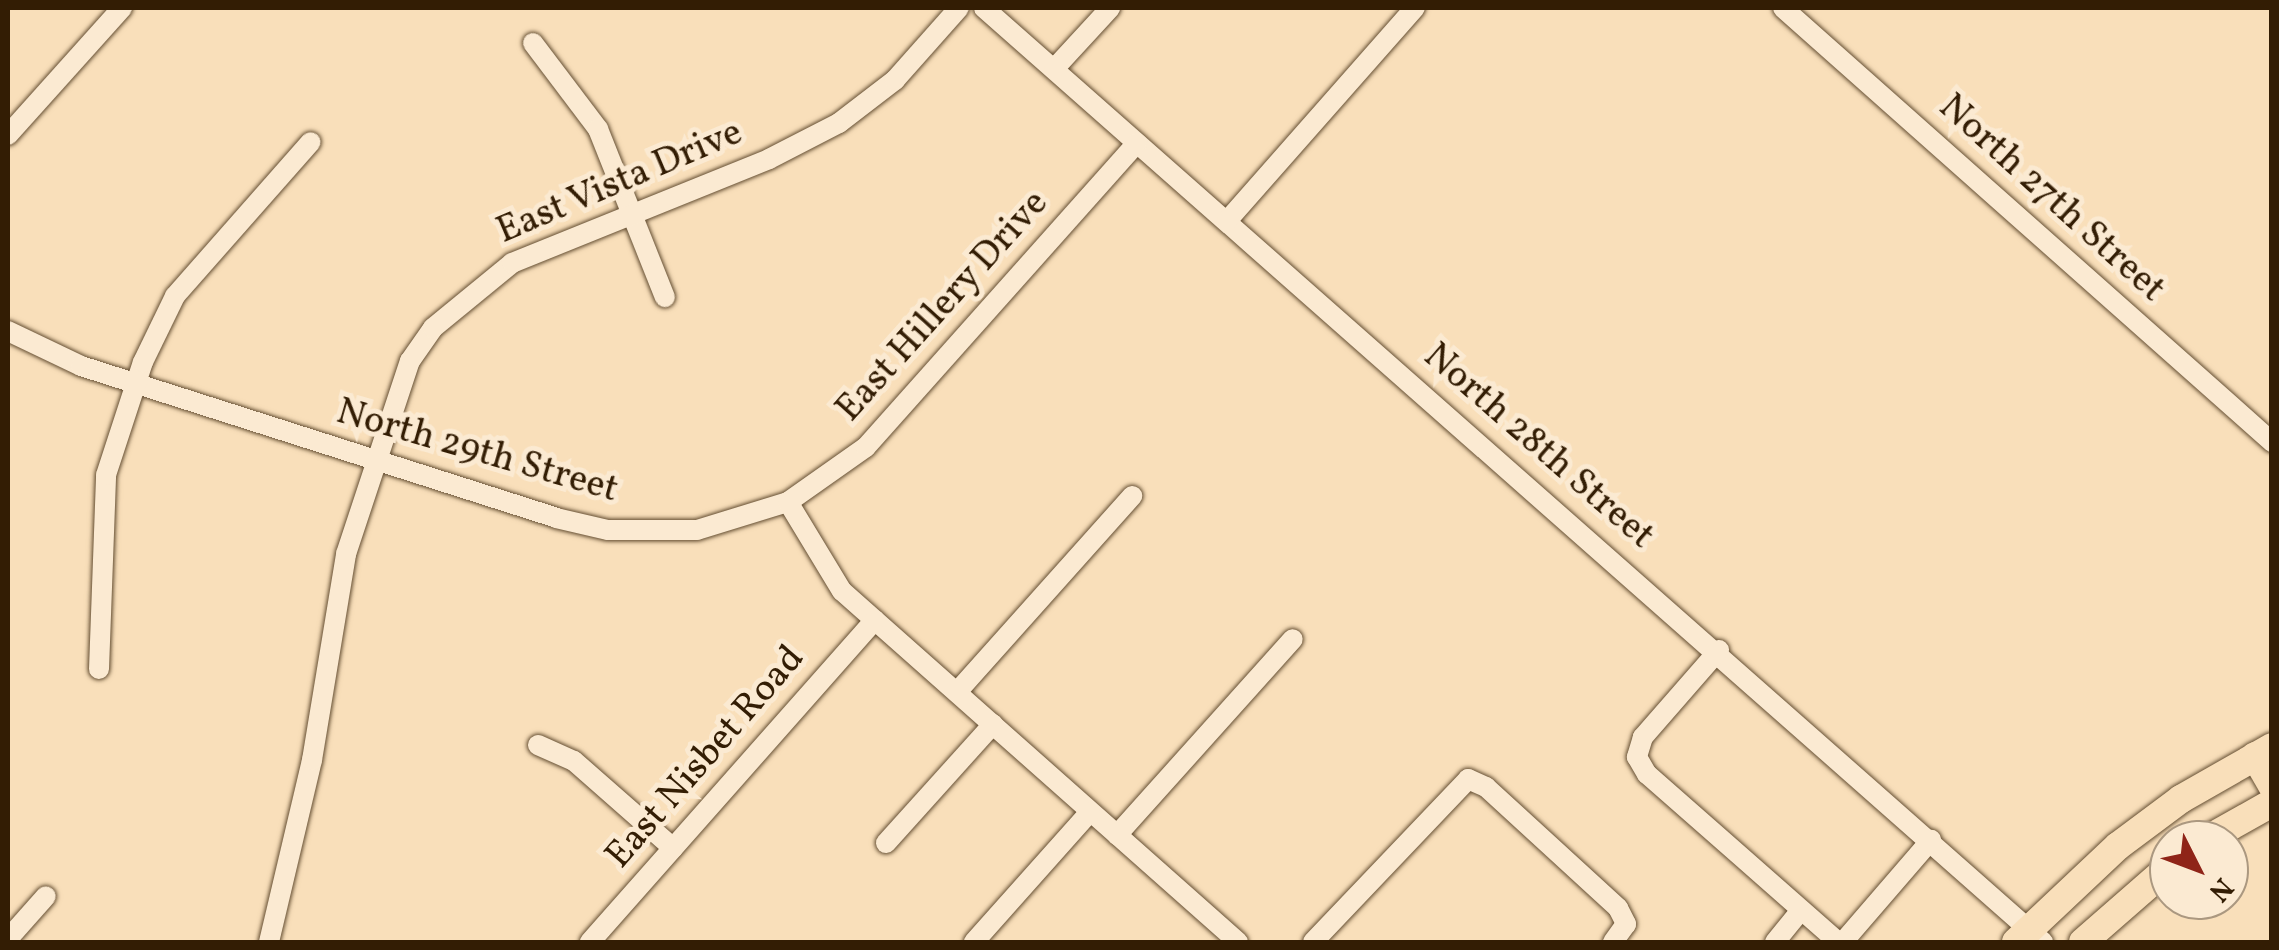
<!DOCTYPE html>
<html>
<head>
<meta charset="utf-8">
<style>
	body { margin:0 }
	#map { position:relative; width:2279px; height:950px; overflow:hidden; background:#f9dfba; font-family:Vollkorn,serif }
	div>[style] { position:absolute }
	.roads { filter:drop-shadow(0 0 2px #644e32) drop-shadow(0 0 2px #644e32) }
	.minor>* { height:20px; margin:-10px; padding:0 10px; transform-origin:10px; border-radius:10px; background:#fbead2 }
	.major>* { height:28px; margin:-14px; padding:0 14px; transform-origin:14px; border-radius:14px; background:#f9dfba }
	span { translate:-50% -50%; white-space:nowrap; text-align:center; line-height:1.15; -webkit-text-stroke:10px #fbead2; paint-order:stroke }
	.street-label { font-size:38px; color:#331d04 }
	.frame { position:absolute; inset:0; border:10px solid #331d04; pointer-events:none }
	.north { position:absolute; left:2149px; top:820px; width:100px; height:100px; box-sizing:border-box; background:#fbead2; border:2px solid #ab9880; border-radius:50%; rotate:132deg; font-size:28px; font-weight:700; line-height:40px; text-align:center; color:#331d04 }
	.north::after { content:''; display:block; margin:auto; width:35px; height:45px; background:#8f2418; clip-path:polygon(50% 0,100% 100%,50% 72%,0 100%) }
</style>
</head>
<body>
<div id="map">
	<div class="roads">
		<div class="minor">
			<i style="left:984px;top:8px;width:1412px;rotate:41.41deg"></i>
			<i style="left:1783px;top:8px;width:654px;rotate:41.59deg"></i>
			<i style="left:533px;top:43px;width:108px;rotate:52.9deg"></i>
			<i style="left:598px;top:129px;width:181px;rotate:68.3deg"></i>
			<i style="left:1054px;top:69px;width:83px;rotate:-47.4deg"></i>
			<i style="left:8px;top:135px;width:171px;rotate:-48.1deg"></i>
			<i style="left:1227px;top:221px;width:284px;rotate:-48.6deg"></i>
			<i style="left:8px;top:331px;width:81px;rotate:25.6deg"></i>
			<i style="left:81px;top:366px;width:499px;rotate:17.7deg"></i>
			<i style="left:556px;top:518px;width:53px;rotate:13deg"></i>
			<i style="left:608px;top:530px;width:89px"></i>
			<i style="left:697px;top:530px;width:95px;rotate:-17.1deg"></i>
			<i style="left:788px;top:502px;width:95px;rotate:-35.2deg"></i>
			<i style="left:866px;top:447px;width:407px;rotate:-48.3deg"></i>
			<i style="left:788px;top:502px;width:104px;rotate:58.8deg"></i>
			<i style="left:842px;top:591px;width:529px;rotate:41.55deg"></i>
			<i style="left:1719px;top:650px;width:116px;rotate:131.1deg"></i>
			<i style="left:1643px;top:737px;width:21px;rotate:107deg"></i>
			<i style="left:1637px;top:757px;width:20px;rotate:60deg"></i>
			<i style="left:1647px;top:774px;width:254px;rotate:41.3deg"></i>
			<i style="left:99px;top:669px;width:194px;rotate:-87.9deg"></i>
			<i style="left:106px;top:475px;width:119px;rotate:-71.9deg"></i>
			<i style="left:143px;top:362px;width:73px;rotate:-64.1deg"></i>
			<i style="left:175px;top:296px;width:205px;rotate:-48.6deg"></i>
			<i style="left:957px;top:692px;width:263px;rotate:-48.2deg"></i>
			<i style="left:538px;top:745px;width:39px;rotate:24deg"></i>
			<i style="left:574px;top:761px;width:132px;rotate:41.3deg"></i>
			<i style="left:1117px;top:835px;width:263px;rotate:-48.1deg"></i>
			<i style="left:886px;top:843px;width:160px;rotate:-48deg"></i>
			<i style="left:8px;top:939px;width:57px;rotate:-48.5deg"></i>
			<i style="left:269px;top:942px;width:187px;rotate:-76.7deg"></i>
			<i style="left:312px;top:760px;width:209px;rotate:-80.6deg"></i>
			<i style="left:346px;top:554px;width:203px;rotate:-71.7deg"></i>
			<i style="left:410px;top:361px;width:40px;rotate:-55.1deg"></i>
			<i style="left:433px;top:328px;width:102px;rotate:-39.4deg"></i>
			<i style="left:512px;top:263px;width:277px;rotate:-22deg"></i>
			<i style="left:769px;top:159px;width:79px;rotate:-27.2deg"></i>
			<i style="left:839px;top:123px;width:71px;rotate:-37.5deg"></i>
			<i style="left:895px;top:80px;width:96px;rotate:-48.4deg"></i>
			<i style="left:590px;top:942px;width:430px;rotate:-48.5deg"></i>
			<i style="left:974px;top:942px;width:174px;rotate:-48.3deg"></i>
			<i style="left:1313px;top:942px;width:225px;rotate:-46.4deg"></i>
			<i style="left:1468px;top:779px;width:20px;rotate:24deg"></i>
			<i style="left:1486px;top:787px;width:179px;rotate:42.5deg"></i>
			<i style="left:1618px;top:908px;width:18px;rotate:63deg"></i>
			<i style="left:1626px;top:924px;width:22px;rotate:126deg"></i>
			<i style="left:1775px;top:942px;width:41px;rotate:-50.9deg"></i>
			<i style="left:1843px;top:942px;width:135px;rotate:-49.2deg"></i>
		</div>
		<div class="major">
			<i style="left:2255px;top:756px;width:34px;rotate:60deg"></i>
			<i style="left:2206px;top:840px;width:76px;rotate:-29.3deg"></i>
			<i style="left:2016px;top:942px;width:140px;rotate:-43.3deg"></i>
			<i style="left:2118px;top:846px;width:79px;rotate:-36.7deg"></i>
			<i style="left:2181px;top:799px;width:105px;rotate:-29.7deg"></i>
			<i style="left:2083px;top:942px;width:114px;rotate:-41.1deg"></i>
		</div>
	</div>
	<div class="street-label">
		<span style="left:620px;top:183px;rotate:-23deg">East Vista Drive</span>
		<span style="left:2051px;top:199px;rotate:42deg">North 27th Street</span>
		<span style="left:943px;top:307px;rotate:-48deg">East Hillery Drive</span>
		<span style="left:1538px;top:447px;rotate:41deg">North 28th Street</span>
		<span style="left:477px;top:452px;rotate:16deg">North 29th Street</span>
		<span style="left:706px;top:758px;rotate:-49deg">East Nisbet Road</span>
	</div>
	<div class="frame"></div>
	<div class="north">N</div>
</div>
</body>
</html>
